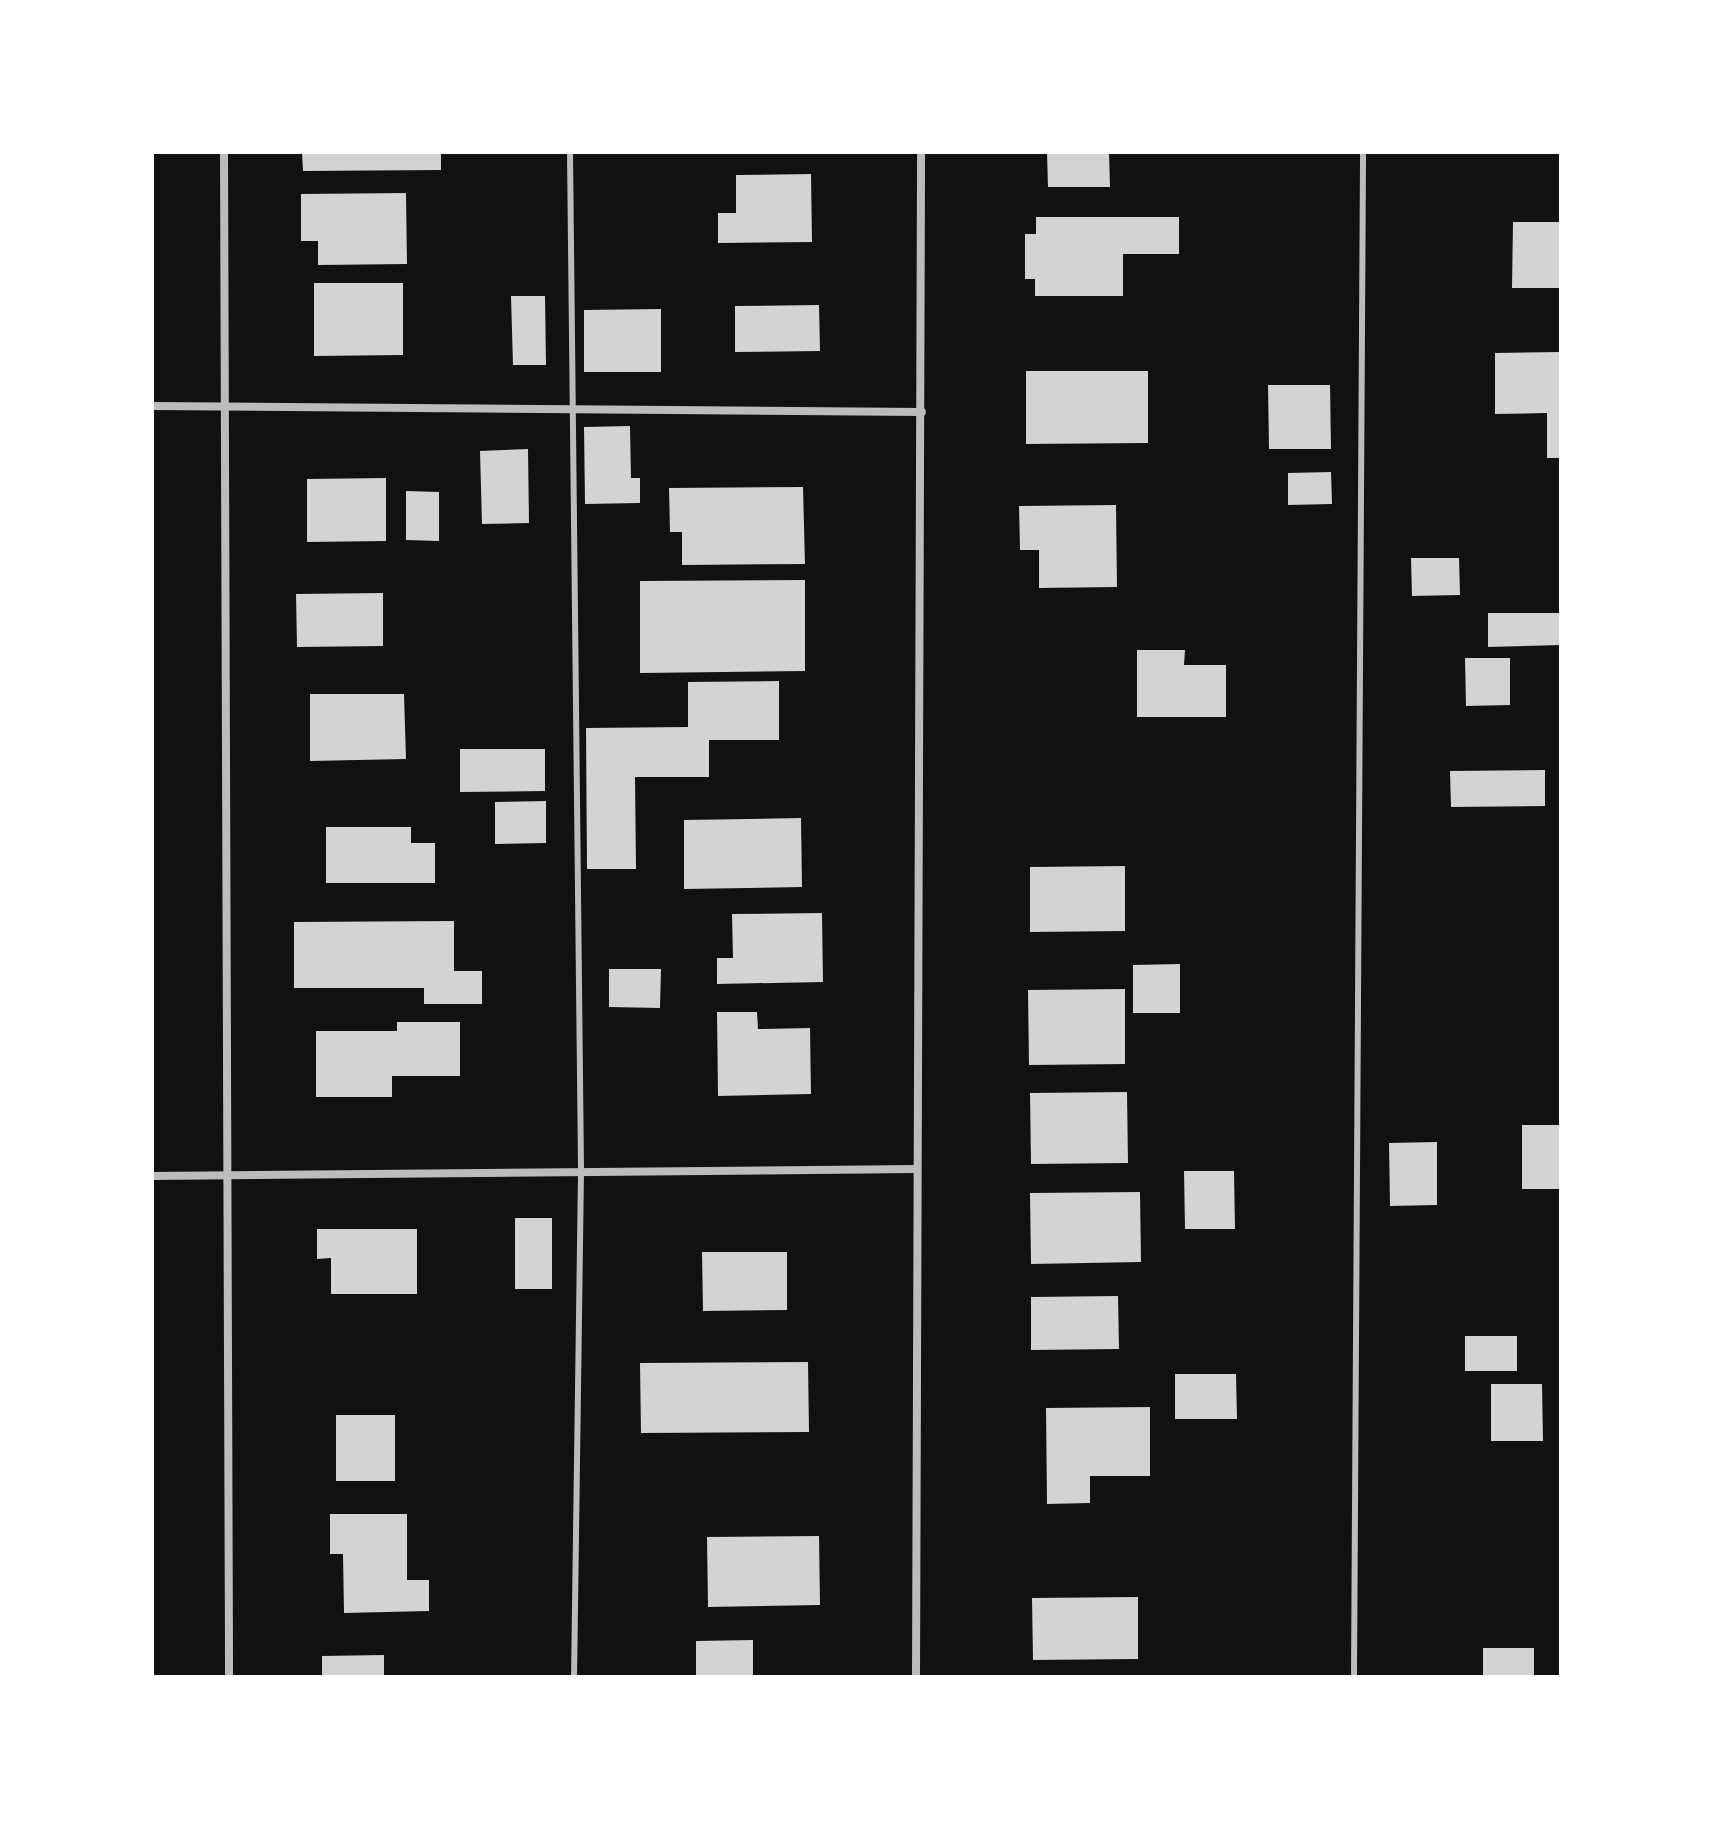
<!DOCTYPE html>
<html>
<head>
<meta charset="utf-8">
<style>
	body { margin:0 }
	#map { position:relative; width:1713px; height:1829px; overflow:hidden; background:#111; font-family:Cabin,sans-serif }
	div>[style] { position:absolute }
	.building>* { inset:0; background:#d3d3d3 }
	.service>* { height:6px; margin:-3px; padding:0 3px; transform-origin:3px; border-radius:3px; background:#bcbcbc }
	.minor>* { height:8px; margin:-4px; padding:0 4px; transform-origin:4px; border-radius:4px; background:#bcbcbc }
	span { translate:-50% -50%; white-space:nowrap; text-align:center; line-height:1.15; -webkit-text-stroke:7px #fff; paint-order:stroke }
	.frame { position:absolute; inset:0; border:154px solid #fff; pointer-events:none }
</style>
</head>
<body>
<div id="map">
	<div class="building">
		<i style="clip-path:polygon(302px 152px,441px 152px,441px 170px,303px 171px)"></i>
		<i style="clip-path:polygon(1047px 152px,1109px 152px,1110px 187px,1048px 187px)"></i>
		<i style="clip-path:polygon(811px 174px,812px 242px,718px 243px,718px 213px,736px 213px,736px 175px)"></i>
		<i style="clip-path:polygon(406px 193px,407px 264px,318px 265px,318px 241px,301px 241px,301px 194px)"></i>
		<i style="clip-path:polygon(1036px 217px,1179px 217px,1179px 254px,1123px 254px,1123px 296px,1035px 296px,1035px 279px,1025px 279px,1025px 234px,1036px 234px)"></i>
		<i style="clip-path:polygon(1513px 222px,1561px 222px,1561px 288px,1512px 288px)"></i>
		<i style="clip-path:polygon(314px 283px,403px 283px,403px 355px,314px 356px)"></i>
		<i style="clip-path:polygon(511px 296px,545px 296px,546px 365px,513px 365px)"></i>
		<i style="clip-path:polygon(819px 305px,820px 351px,735px 352px,735px 306px)"></i>
		<i style="clip-path:polygon(661px 309px,661px 372px,584px 372px,584px 310px)"></i>
		<i style="clip-path:polygon(1561px 352px,1561px 458px,1547px 458px,1547px 413px,1495px 414px,1495px 353px)"></i>
		<i style="clip-path:polygon(1026px 371px,1148px 371px,1148px 443px,1026px 444px)"></i>
		<i style="clip-path:polygon(1268px 385px,1330px 385px,1331px 449px,1269px 449px)"></i>
		<i style="clip-path:polygon(630px 426px,631px 478px,640px 478px,640px 503px,585px 504px,584px 427px)"></i>
		<i style="clip-path:polygon(528px 449px,529px 523px,482px 524px,480px 451px)"></i>
		<i style="clip-path:polygon(1331px 472px,1332px 504px,1288px 505px,1288px 473px)"></i>
		<i style="clip-path:polygon(386px 478px,386px 541px,307px 542px,307px 479px)"></i>
		<i style="clip-path:polygon(803px 487px,805px 564px,682px 565px,682px 532px,670px 532px,669px 488px)"></i>
		<i style="clip-path:polygon(406px 491px,439px 492px,439px 541px,406px 540px)"></i>
		<i style="clip-path:polygon(1116px 505px,1117px 587px,1039px 588px,1039px 550px,1020px 550px,1019px 506px)"></i>
		<i style="clip-path:polygon(1411px 558px,1459px 558px,1460px 595px,1412px 596px)"></i>
		<i style="clip-path:polygon(805px 580px,805px 671px,640px 673px,640px 581px)"></i>
		<i style="clip-path:polygon(383px 593px,383px 646px,297px 647px,296px 594px)"></i>
		<i style="clip-path:polygon(1488px 613px,1561px 613px,1561px 645px,1488px 647px)"></i>
		<i style="clip-path:polygon(1137px 650px,1185px 650px,1184px 665px,1226px 665px,1226px 717px,1137px 717px)"></i>
		<i style="clip-path:polygon(1465px 658px,1510px 658px,1510px 705px,1466px 706px)"></i>
		<i style="clip-path:polygon(779px 681px,779px 740px,709px 740px,709px 777px,635px 777px,636px 869px,587px 869px,586px 728px,688px 727px,688px 682px)"></i>
		<i style="clip-path:polygon(310px 694px,404px 694px,406px 759px,310px 761px)"></i>
		<i style="clip-path:polygon(460px 749px,545px 749px,545px 791px,460px 792px)"></i>
		<i style="clip-path:polygon(1545px 770px,1545px 806px,1451px 807px,1450px 771px)"></i>
		<i style="clip-path:polygon(546px 801px,546px 843px,495px 844px,495px 802px)"></i>
		<i style="clip-path:polygon(801px 818px,802px 887px,684px 889px,684px 820px)"></i>
		<i style="clip-path:polygon(326px 827px,411px 827px,411px 843px,435px 843px,435px 883px,326px 883px)"></i>
		<i style="clip-path:polygon(1125px 866px,1125px 931px,1030px 932px,1030px 867px)"></i>
		<i style="clip-path:polygon(822px 913px,823px 982px,717px 984px,717px 958px,733px 958px,732px 914px)"></i>
		<i style="clip-path:polygon(454px 921px,454px 971px,482px 971px,482px 1004px,424px 1004px,424px 988px,294px 988px,294px 922px)"></i>
		<i style="clip-path:polygon(1180px 964px,1180px 1013px,1133px 1013px,1133px 965px)"></i>
		<i style="clip-path:polygon(609px 969px,661px 969px,660px 1008px,609px 1007px)"></i>
		<i style="clip-path:polygon(1125px 989px,1125px 1064px,1029px 1065px,1028px 990px)"></i>
		<i style="clip-path:polygon(717px 1012px,757px 1012px,758px 1029px,810px 1028px,811px 1094px,718px 1096px)"></i>
		<i style="clip-path:polygon(397px 1022px,460px 1022px,460px 1076px,392px 1076px,392px 1097px,316px 1097px,316px 1031px,397px 1031px)"></i>
		<i style="clip-path:polygon(1127px 1092px,1128px 1163px,1031px 1164px,1030px 1093px)"></i>
		<i style="clip-path:polygon(1522px 1125px,1561px 1125px,1561px 1189px,1522px 1189px)"></i>
		<i style="clip-path:polygon(1437px 1142px,1437px 1205px,1390px 1206px,1389px 1143px)"></i>
		<i style="clip-path:polygon(1184px 1171px,1234px 1171px,1235px 1229px,1185px 1229px)"></i>
		<i style="clip-path:polygon(1140px 1192px,1141px 1262px,1031px 1264px,1030px 1193px)"></i>
		<i style="clip-path:polygon(515px 1218px,552px 1218px,552px 1289px,515px 1289px)"></i>
		<i style="clip-path:polygon(317px 1229px,417px 1229px,417px 1294px,331px 1294px,331px 1258px,317px 1259px)"></i>
		<i style="clip-path:polygon(702px 1252px,787px 1252px,787px 1310px,703px 1311px)"></i>
		<i style="clip-path:polygon(1118px 1296px,1119px 1349px,1031px 1350px,1031px 1297px)"></i>
		<i style="clip-path:polygon(1465px 1336px,1517px 1336px,1517px 1371px,1465px 1371px)"></i>
		<i style="clip-path:polygon(808px 1362px,809px 1432px,641px 1433px,640px 1363px)"></i>
		<i style="clip-path:polygon(1175px 1374px,1236px 1374px,1237px 1419px,1175px 1419px)"></i>
		<i style="clip-path:polygon(1491px 1384px,1542px 1384px,1543px 1441px,1491px 1441px)"></i>
		<i style="clip-path:polygon(1150px 1407px,1150px 1476px,1090px 1476px,1090px 1503px,1047px 1504px,1046px 1408px)"></i>
		<i style="clip-path:polygon(336px 1415px,395px 1415px,395px 1481px,336px 1481px)"></i>
		<i style="clip-path:polygon(330px 1514px,407px 1514px,407px 1580px,429px 1580px,429px 1611px,344px 1613px,343px 1554px,330px 1554px)"></i>
		<i style="clip-path:polygon(819px 1536px,820px 1605px,708px 1607px,707px 1537px)"></i>
		<i style="clip-path:polygon(1138px 1597px,1138px 1659px,1033px 1660px,1032px 1598px)"></i>
		<i style="clip-path:polygon(753px 1640px,753px 1677px,696px 1677px,696px 1641px)"></i>
		<i style="clip-path:polygon(1483px 1648px,1534px 1648px,1534px 1677px,1483px 1677px)"></i>
		<i style="clip-path:polygon(384px 1655px,384px 1677px,322px 1677px,322px 1656px)"></i>
	</div>
	<div class="service">
		<i style="left:570px;top:152px;width:1020px;rotate:89.38deg"></i>
		<i style="left:581px;top:1172px;width:505px;rotate:90.79deg"></i>
		<i style="left:1354px;top:1677px;width:1525px;rotate:-89.66deg"></i>
	</div>
	<div class="minor">
		<i style="left:224px;top:152px;width:1525px;rotate:89.81deg"></i>
		<i style="left:152px;top:406px;width:770px;rotate:0.45deg"></i>
		<i style="left:152px;top:1176px;width:765px;rotate:-0.52deg"></i>
		<i style="left:916px;top:1677px;width:1525px;rotate:-89.81deg"></i>
	</div>
	<div class="frame"></div>
</div>
</body>
</html>
